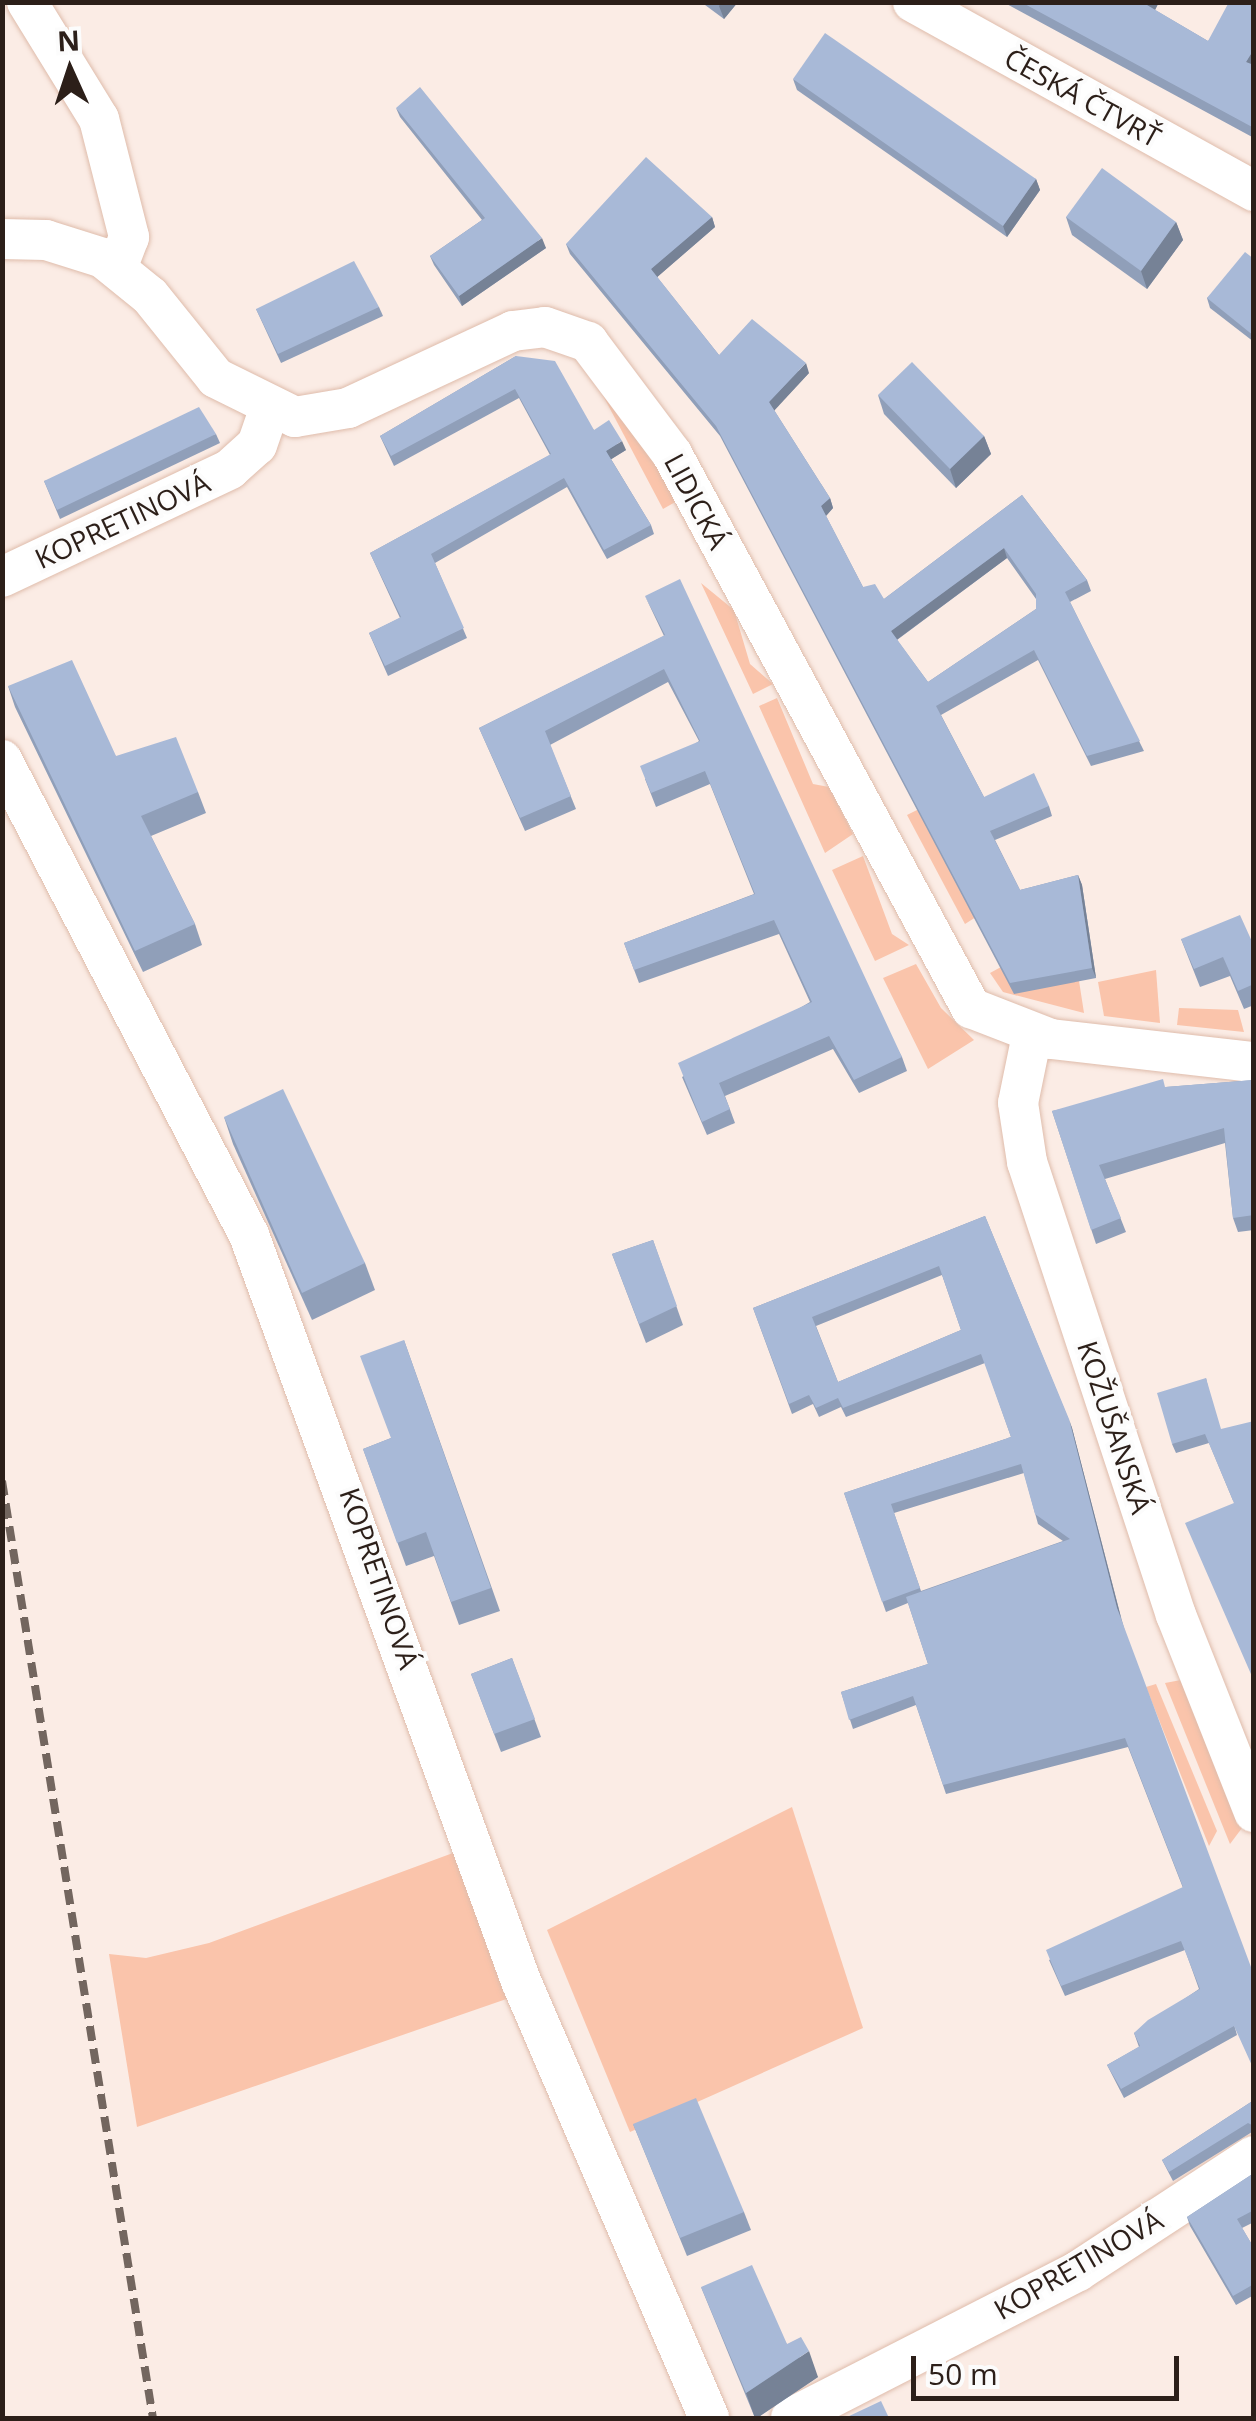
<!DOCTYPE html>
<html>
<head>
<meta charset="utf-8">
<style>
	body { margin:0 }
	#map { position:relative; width:1256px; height:2421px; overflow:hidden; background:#fbece5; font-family:"Open Sans",sans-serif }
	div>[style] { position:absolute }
	.green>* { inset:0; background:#fac4ab }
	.roads { filter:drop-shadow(0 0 2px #dfbcab) drop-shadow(0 0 2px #dfbcab) }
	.minor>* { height:40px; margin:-20px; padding:0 20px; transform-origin:20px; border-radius:20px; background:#fff }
	.rail>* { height:8px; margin-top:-4px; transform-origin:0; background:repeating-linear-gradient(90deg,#73665f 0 15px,transparent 0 23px) }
	.wall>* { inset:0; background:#909fb9 }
	.shaded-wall>* { inset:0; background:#768296 }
	.building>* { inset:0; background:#a8b9d7 }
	span { translate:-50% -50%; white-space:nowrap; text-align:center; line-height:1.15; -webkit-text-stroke:8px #fcfcfc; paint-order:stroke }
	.street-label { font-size:28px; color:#2c1f19 }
	.frame { position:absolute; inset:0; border:5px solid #2c1f19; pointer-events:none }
	.north { position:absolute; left:20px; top:20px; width:100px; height:100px; -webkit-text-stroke:8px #fcfcfc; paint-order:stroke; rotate:357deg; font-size:28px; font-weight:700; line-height:40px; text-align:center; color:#2c1f19 }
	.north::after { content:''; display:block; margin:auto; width:35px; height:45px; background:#2c1f19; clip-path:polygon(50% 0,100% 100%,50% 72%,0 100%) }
	.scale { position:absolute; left:911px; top:2356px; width:268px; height:45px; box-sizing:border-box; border:5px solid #2c1f19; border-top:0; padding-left:12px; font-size:30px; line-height:35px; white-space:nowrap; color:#2c1f19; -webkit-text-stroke:8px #fcfcfc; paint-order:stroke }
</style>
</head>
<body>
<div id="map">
	<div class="green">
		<i style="clip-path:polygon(598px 386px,648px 450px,677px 501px,663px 509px)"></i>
		<i style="clip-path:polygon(701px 583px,734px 610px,750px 664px,773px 684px,753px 694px)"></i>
		<i style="clip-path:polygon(777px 698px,813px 784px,829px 787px,853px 834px,825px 853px,759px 706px)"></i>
		<i style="clip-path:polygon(921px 808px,976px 917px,965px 924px,907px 815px)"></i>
		<i style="clip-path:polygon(863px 856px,892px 934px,909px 945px,875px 961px,832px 870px)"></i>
		<i style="clip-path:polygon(916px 964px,941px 1008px,974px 1040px,928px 1069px,883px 978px)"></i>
		<i style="clip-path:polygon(1001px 967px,1079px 981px,1084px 1013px,1003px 992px,990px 973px)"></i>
		<i style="clip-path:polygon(1156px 970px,1160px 1023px,1104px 1016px,1098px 982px)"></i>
		<i style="clip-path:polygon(1179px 1008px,1238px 1010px,1244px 1032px,1177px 1025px)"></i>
		<i style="clip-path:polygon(1181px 1680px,1242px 1828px,1230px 1844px,1165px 1683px)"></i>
		<i style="clip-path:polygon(1156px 1684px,1217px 1831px,1209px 1846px,1146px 1687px)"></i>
		<i style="clip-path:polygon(792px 1807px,863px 2028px,630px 2132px,547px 1930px)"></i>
		<i style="clip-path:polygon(461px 1850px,518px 1995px,137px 2127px,109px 1954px,146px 1958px,209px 1943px)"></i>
	</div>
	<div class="roads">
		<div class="minor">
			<i style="left:27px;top:2px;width:137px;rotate:58.4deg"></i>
			<i style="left:99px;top:119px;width:122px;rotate:75.7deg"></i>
			<i style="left:129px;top:237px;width:33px;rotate:111deg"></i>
			<i style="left:913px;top:2px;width:390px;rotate:29deg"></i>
			<i style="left:2px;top:239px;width:44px;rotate:1.3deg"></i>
			<i style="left:46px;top:240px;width:60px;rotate:17.5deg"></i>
			<i style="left:103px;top:258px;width:60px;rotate:39deg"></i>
			<i style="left:150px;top:296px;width:105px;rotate:51.2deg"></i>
			<i style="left:216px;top:378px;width:88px;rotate:26.3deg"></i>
			<i style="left:295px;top:417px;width:54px;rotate:-9.6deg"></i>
			<i style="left:348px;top:408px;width:182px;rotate:-25deg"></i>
			<i style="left:513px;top:331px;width:32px;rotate:-7deg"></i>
			<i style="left:545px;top:327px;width:46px;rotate:19.2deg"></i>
			<i style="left:588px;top:342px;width:140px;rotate:53.1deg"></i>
			<i style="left:672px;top:454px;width:630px;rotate:61.64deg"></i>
			<i style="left:971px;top:1008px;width:86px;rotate:21.2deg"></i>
			<i style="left:1051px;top:1039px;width:204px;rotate:6.5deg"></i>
			<i style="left:2px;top:577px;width:252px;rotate:-25.3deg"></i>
			<i style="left:230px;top:469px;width:36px;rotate:-42deg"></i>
			<i style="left:257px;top:445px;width:36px;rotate:-71deg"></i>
			<i style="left:2px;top:760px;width:535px;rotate:62.53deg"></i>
			<i style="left:249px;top:1235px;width:794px;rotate:69.97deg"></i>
			<i style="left:521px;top:1981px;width:476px;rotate:66.7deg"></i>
			<i style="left:1032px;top:1035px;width:69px;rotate:101.6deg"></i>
			<i style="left:1018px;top:1103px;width:60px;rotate:81.3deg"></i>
			<i style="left:1027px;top:1162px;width:477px;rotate:71.8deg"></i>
			<i style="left:1176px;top:1615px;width:212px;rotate:68.4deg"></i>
			<i style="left:791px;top:2418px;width:322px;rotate:-27.1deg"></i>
			<i style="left:1078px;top:2271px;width:210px;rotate:-33.2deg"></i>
		</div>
	</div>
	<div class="rail">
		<i style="left:2px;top:1481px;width:949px;rotate:80.85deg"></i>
	</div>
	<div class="wall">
		<i style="clip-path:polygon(701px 2px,738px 2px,724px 19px)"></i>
		<i style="clip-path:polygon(1003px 2px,1159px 2px,1155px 10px,1208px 41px,1254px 2px,1254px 138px)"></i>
		<i style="clip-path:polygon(793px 79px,1036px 179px,1040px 190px,1007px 237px,797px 90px)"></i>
		<i style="clip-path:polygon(396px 108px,546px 248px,462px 306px,434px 265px,430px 256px,482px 220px,400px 117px)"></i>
		<i style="clip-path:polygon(evenodd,712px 217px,715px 227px,657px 277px,719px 355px,809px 373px,774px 410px,830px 498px,833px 508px,826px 516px,863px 587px,884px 599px,1022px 495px,1087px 580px,1091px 591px,1070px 602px,1144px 751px,1091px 766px,1038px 660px,941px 715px,984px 797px,1049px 806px,1052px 816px,995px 840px,1020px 890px,1078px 875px,1082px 885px,1096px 978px,1014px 994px,720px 436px,570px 254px,566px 244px,712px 217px,1007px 558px,1036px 599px,1036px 609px,928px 682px,897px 640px,1007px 558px)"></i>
		<i style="clip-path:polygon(1066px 217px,1176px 222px,1183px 240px,1147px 289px,1072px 235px)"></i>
		<i style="clip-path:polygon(1254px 259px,1254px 342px,1210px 308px,1207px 298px)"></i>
		<i style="clip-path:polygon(379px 307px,383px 316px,281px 363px,256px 309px)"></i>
		<i style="clip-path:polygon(516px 356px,594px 430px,626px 450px,611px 459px,651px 525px,654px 534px,607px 559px,567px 487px,435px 563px,467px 638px,388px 676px,369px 633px,400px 618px,370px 553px,550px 455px,519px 398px,394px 466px,380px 436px)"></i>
		<i style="clip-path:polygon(878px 395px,984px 436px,991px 454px,956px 488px,884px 414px)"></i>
		<i style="clip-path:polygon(216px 434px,220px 443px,60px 519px,44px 481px)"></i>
		<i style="clip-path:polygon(645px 596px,902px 1057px,907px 1071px,859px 1093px,833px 1049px,725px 1096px,735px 1123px,707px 1135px,682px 1077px,810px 1002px,779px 934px,639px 983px,624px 943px,754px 894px,710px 784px,656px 807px,645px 779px,699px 741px,668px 682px,550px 745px,576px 809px,525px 831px,479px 728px,664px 636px)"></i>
		<i style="clip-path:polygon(8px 686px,116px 756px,198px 792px,206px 813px,151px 836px,195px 924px,202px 945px,143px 972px,15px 707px)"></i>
		<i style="clip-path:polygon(1181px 939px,1254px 946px,1254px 1005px,1244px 1009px,1230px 976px,1200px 987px)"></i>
		<i style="clip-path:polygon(1254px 1080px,1254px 1230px,1238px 1232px,1233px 1218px,1225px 1143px,1105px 1179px,1126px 1232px,1096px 1244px,1052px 1111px,1166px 1087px)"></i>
		<i style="clip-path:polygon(224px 1117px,365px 1263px,375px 1290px,312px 1320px,233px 1144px)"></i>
		<i style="clip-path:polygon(evenodd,985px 1216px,1072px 1428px,1121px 1617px,1237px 2035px,1124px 2098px,1107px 2065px,1139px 2047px,1134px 2033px,1199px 1989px,1185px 1950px,1065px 1996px,1049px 1960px,1183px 1888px,1128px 1747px,946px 1794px,916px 1705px,853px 1729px,841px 1692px,928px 1664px,908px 1603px,886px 1612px,844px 1493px,1011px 1437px,985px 1363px,846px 1417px,841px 1407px,819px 1417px,813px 1404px,792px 1414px,753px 1308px,985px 1216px,942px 1275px,961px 1330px,838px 1382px,816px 1326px,942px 1275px,985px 1216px,1024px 1473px,1038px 1524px,1063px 1541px,921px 1591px,894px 1513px,1024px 1473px)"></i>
		<i style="clip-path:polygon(653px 1240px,683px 1325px,646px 1343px,612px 1254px)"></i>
		<i style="clip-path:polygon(404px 1340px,500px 1611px,459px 1625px,434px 1556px,406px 1566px,363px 1449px,391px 1438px)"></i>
		<i style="clip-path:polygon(1206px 1378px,1234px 1503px,1209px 1443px,1176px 1453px,1172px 1444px)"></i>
		<i style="clip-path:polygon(512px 1658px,541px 1737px,501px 1752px,471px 1674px)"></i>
		<i style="clip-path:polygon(1254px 2100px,1254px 2133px,1252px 2132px,1173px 2181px,1162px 2160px)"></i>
		<i style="clip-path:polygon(633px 2124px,744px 2212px,751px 2230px,687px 2256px)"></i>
		<i style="clip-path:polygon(1254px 2173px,1254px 2222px,1242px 2228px,1254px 2248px,1254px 2295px,1236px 2305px,1190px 2226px,1187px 2217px)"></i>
		<i style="clip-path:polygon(701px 2287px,787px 2344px,818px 2377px,757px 2418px,755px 2418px)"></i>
	</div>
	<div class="shaded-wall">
		<i style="clip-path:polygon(722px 2px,738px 2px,724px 19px,719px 6px)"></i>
		<i style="clip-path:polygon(1148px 2px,1159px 2px,1151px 18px,1147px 5px)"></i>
		<i style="clip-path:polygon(1254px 49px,1254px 70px,1246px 62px)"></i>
		<i style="clip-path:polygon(1036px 179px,1040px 190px,1007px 237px,1003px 226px)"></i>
		<i style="clip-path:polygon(712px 217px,715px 227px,655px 279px,651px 269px)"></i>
		<i style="clip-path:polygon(1176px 222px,1183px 240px,1147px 289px,1141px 271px)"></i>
		<i style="clip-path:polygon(542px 238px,546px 248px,462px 306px,459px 296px)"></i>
		<i style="clip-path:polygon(806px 363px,809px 373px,773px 412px,769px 402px)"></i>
		<i style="clip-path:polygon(984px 436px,991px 454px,956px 488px,950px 469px)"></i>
		<i style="clip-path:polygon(622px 441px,626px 450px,610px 460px,606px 451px)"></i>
		<i style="clip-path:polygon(830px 498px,833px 508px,825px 517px,821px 506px)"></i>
		<i style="clip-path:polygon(1004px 548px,1007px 558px,895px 641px,891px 631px)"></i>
		<i style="clip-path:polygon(1078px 875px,1082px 885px,1096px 978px,1092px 968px)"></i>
		<i style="clip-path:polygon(1069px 1419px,1072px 1428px,1121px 1618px,1117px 1608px)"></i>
		<i style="clip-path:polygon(809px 2351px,818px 2377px,757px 2418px,755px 2418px,746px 2393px)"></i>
	</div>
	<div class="building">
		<i style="clip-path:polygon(1021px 2px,1148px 2px,1147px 5px,1208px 41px,1229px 2px,1254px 2px,1254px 49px,1246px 62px,1254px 65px,1254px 128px)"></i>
		<i style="clip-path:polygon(825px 33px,1036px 179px,1003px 226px,793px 79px)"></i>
		<i style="clip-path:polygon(420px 87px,542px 238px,459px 296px,430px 256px,485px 218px,396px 108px)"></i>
		<i style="clip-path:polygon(evenodd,646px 157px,712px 217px,651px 269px,719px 355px,752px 319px,806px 363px,769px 402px,830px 498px,821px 506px,863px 587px,875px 584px,884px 599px,1022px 495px,1087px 580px,1065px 592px,1140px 741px,1087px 756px,1034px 650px,936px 706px,984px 797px,1034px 773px,1049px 806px,990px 831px,1020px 890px,1078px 875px,1092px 968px,1010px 983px,716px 426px,566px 244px,646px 157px,1004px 548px,1036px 594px,1036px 609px,928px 682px,891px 631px,1004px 548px)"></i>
		<i style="clip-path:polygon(1102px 168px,1176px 222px,1141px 271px,1066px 217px)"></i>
		<i style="clip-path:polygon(1245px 252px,1254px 259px,1254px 336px,1207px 298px)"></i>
		<i style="clip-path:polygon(354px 261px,379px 307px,278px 354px,256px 309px)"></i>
		<i style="clip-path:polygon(516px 356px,555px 361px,594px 430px,609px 420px,622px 441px,606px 451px,651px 525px,604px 550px,564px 478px,431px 554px,464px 628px,385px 666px,369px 633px,401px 617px,370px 553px,551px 454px,515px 389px,391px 456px,380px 436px)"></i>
		<i style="clip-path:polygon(912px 362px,984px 436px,950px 469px,878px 395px)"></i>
		<i style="clip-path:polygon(199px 407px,216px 434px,57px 510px,44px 481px)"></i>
		<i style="clip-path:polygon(680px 579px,902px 1057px,854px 1080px,829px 1036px,719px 1083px,730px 1109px,702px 1122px,678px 1063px,812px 1002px,774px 920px,634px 970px,624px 943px,755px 894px,705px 771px,651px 793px,640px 766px,700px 741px,664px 669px,545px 731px,571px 796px,520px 818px,479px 728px,665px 635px,645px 596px)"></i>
		<i style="clip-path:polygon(72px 660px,116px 756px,176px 737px,198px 792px,141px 816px,195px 924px,135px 951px,8px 686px)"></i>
		<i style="clip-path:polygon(1240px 915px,1254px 946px,1254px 984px,1238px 991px,1223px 957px,1194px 969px,1181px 939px)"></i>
		<i style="clip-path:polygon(1163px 1079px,1165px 1087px,1254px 1080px,1254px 1215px,1233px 1218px,1224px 1128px,1099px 1165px,1121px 1218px,1091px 1230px,1052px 1111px)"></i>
		<i style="clip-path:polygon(283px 1089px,365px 1263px,302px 1293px,224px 1117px)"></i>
		<i style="clip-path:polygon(evenodd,985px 1216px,1069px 1419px,1117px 1608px,1254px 1975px,1254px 2070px,1234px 2026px,1121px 2089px,1107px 2065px,1140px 2046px,1134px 2033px,1148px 2020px,1200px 1989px,1181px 1941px,1061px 1986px,1046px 1950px,1183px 1887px,1125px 1738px,943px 1785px,913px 1696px,849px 1720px,841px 1692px,928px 1664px,906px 1597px,1070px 1539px,1035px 1514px,1021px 1464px,891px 1504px,920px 1588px,882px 1602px,844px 1493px,1011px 1437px,981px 1354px,843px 1408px,838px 1398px,816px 1408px,809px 1395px,789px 1404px,753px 1308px,985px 1216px,939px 1266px,961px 1330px,838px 1382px,812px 1317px,939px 1266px)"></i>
		<i style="clip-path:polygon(653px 1240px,677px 1306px,639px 1324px,612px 1254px)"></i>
		<i style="clip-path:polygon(404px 1340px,491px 1588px,451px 1602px,426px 1532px,397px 1543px,363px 1449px,391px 1438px,360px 1356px)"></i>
		<i style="clip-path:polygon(1206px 1378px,1221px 1429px,1254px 1421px,1254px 1681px,1185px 1523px,1234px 1503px,1205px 1434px,1172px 1444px,1157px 1393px)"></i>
		<i style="clip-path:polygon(512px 1658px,535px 1719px,494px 1734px,471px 1674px)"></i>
		<i style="clip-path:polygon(696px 2098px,744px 2212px,680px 2238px,633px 2124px)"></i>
		<i style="clip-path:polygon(1254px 2100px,1254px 2126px,1248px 2123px,1169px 2172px,1162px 2160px)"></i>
		<i style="clip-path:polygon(1254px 2173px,1254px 2210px,1237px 2219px,1254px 2248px,1254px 2284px,1233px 2296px,1187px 2217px)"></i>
		<i style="clip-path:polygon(752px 2265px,787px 2344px,801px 2337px,809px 2351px,746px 2393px,701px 2287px)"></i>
		<i style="clip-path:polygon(881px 2401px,889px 2418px,848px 2418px,847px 2417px)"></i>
	</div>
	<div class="street-label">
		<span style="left:1083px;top:97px;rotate:29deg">ČESKÁ ČTVRŤ</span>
		<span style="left:697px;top:501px;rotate:62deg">LIDICKÁ</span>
		<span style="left:122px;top:520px;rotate:-25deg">KOPRETINOVÁ</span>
		<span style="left:1115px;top:1427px;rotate:72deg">KOŽUŠANSKÁ</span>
		<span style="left:380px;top:1578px;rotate:71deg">KOPRETINOVÁ</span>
		<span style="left:1078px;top:2264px;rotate:-30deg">KOPRETINOVÁ</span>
	</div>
	<div class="frame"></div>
	<div class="north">N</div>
	<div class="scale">50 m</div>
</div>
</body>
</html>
